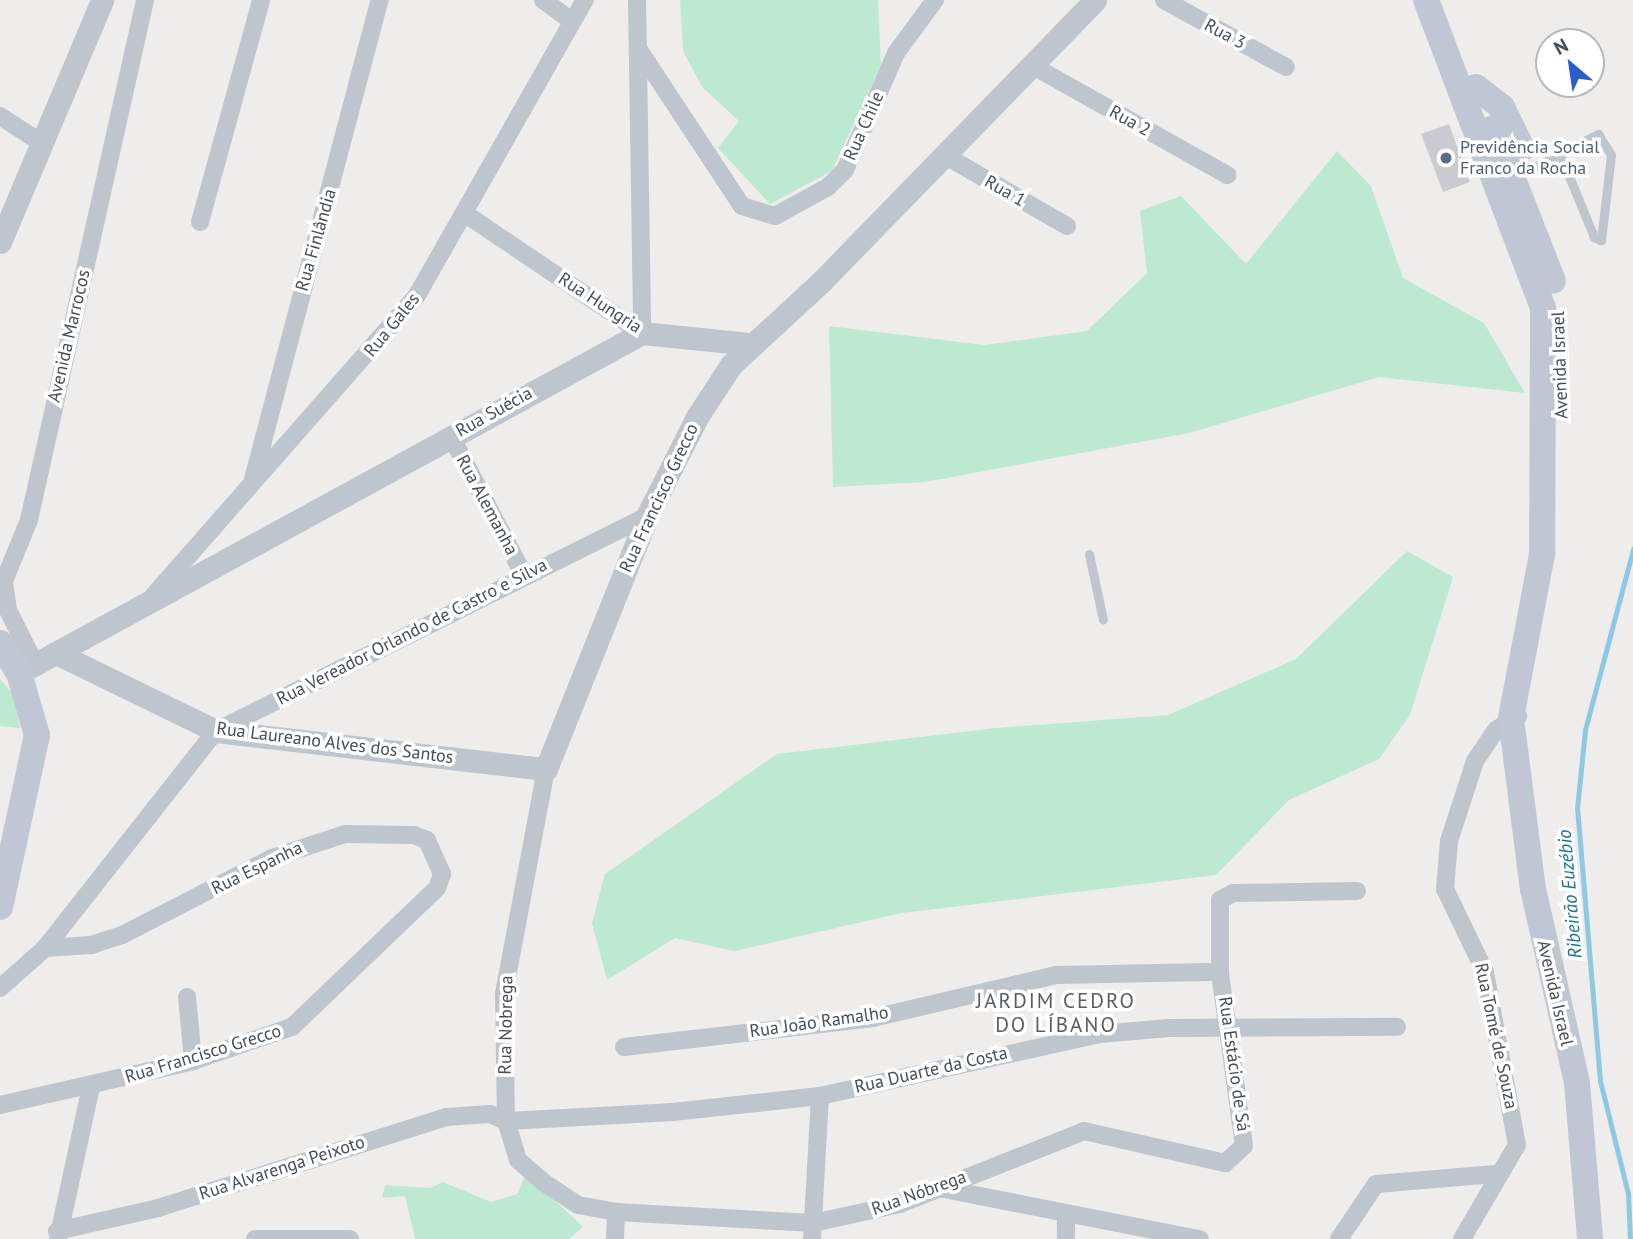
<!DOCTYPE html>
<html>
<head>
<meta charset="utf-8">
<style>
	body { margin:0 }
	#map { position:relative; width:1633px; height:1239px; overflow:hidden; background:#efecec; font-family:"PT Sans",sans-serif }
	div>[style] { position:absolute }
	.green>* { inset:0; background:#bde9d3 }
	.stream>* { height:4.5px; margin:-2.25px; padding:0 2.25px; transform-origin:2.25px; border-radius:2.25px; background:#8ec8e3 }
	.building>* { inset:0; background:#cacbd1 }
	.service>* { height:9px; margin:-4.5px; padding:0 4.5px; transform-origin:4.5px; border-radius:4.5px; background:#bec5cd }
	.minor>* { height:18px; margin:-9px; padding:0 9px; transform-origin:9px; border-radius:9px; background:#bec5cd }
	.tertiary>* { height:23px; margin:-11.5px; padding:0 11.5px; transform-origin:11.5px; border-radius:11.5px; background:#bec5cd }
	.secondary>* { height:26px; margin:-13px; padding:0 13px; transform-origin:13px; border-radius:13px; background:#c0c7d4 }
	.dots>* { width:19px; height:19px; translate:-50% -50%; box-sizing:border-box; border:4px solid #fff; border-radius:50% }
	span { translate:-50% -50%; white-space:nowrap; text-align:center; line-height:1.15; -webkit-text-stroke:7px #fff; paint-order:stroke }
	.street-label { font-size:18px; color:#464d57 }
	.service-label { font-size:18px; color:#4e5e75 }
	.left { translate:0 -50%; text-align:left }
	.water-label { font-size:19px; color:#196f98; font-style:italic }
	.quarter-label { font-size:21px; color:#595c60; letter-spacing:2px }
	.north { position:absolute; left:1535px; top:28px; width:70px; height:70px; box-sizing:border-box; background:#fff; border:2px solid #b5b8bc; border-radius:50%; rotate:331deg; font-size:19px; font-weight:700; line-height:28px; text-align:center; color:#464d57 }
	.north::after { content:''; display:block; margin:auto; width:24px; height:32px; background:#295ecc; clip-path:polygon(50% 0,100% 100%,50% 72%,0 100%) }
</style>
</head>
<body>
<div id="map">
	<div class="green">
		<i style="clip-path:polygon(680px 0,878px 0,881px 65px,832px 171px,770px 204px,718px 148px,739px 121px,702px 87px,683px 51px)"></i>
		<i style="clip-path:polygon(1337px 151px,1371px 186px,1403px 278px,1484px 323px,1525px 393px,1379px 377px,1189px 433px,925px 482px,833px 487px,829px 326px,984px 345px,1087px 331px,1147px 273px,1140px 211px,1181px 196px,1246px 264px)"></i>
		<i style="clip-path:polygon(1407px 551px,1453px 577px,1410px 715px,1379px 759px,1289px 800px,1216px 875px,902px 913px,734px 951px,675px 938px,607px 980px,592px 923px,605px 874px,777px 754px,996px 728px,1168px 715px,1296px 659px)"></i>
		<i style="clip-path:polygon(0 679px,13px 694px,20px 728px,0 726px)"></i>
		<i style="clip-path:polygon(526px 1173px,583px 1227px,569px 1239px,415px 1239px,405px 1196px,382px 1198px,385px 1185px,430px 1188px,443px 1182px,491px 1202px,517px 1194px)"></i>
	</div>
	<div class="stream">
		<i style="left:1630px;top:1239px;width:45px;rotate:-92.5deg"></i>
		<i style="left:1628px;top:1194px;width:116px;rotate:-103.9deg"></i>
		<i style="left:1600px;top:1081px;width:273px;rotate:-94.8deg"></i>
		<i style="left:1577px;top:809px;width:79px;rotate:-84.2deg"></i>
		<i style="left:1585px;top:730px;width:187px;rotate:-75.1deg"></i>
	</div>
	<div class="building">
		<i style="clip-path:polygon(1449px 124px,1470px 182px,1443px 192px,1421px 134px)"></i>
	</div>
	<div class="service">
		<i style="left:1531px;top:169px;width:76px;rotate:-27.6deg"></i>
		<i style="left:1598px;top:134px;width:25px;rotate:58deg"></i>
		<i style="left:1611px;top:155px;width:86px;rotate:96.7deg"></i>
		<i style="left:1601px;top:240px;width:8px;rotate:-157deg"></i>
		<i style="left:1594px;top:237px;width:90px;rotate:-112.3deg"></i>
		<i style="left:1089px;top:554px;width:67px;rotate:78deg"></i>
	</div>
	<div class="minor">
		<i style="left:543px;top:0;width:36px;rotate:36deg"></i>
		<i style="left:637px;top:0;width:333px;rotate:89.1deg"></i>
		<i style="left:1164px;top:0;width:139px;rotate:28.8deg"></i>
		<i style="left:639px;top:50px;width:187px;rotate:56.6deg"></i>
		<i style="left:742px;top:206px;width:34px;rotate:17deg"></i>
		<i style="left:775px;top:216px;width:60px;rotate:-28.7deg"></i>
		<i style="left:828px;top:187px;width:24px;rotate:-45deg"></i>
		<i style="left:845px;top:170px;width:128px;rotate:-66.4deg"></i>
		<i style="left:896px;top:53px;width:66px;rotate:-53.7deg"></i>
		<i style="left:1033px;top:66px;width:223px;rotate:29.3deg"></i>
		<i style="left:0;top:116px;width:48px;rotate:33deg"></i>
		<i style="left:944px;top:155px;width:142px;rotate:30deg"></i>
		<i style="left:467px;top:215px;width:211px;rotate:34deg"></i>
		<i style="left:200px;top:222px;width:230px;rotate:-74.6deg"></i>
		<i style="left:451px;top:436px;width:156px;rotate:62.4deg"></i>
		<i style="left:253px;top:479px;width:496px;rotate:-75.2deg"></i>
		<i style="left:154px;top:595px;width:397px;rotate:-48.7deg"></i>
		<i style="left:416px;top:297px;width:342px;rotate:-60.4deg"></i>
		<i style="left:35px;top:664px;width:60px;rotate:-116.6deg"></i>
		<i style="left:8px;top:610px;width:29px;rotate:-98deg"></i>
		<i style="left:4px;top:581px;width:66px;rotate:-67.7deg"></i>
		<i style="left:29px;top:520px;width:533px;rotate:-77.42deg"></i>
		<i style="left:546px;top:769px;width:229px;rotate:100.6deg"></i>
		<i style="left:504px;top:994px;width:127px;rotate:89.1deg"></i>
		<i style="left:506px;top:1121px;width:41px;rotate:72.9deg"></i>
		<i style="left:518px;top:1160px;width:33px;rotate:41deg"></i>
		<i style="left:543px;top:1182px;width:42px;rotate:33.3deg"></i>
		<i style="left:578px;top:1205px;width:39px;rotate:10deg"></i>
		<i style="left:616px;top:1212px;width:197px;rotate:3.2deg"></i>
		<i style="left:813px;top:1223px;width:89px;rotate:-12.3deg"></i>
		<i style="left:900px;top:1204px;width:198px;rotate:-21.6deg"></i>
		<i style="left:1084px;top:1131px;width:145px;rotate:12.8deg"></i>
		<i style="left:1225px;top:1163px;width:25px;rotate:-42deg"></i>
		<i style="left:1244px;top:1146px;width:176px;rotate:-97.9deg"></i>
		<i style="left:1220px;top:972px;width:72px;rotate:-90deg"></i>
		<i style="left:1220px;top:900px;width:15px;rotate:-28deg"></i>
		<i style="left:1233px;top:893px;width:124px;rotate:-0.9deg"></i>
		<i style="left:0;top:988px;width:60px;rotate:-41.6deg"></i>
		<i style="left:45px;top:948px;width:276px;rotate:-51.8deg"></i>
		<i style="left:216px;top:731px;width:482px;rotate:-26.5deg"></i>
		<i style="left:187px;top:997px;width:64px;rotate:84.6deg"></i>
		<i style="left:624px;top:1047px;width:251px;rotate:-6.6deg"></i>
		<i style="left:873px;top:1018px;width:189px;rotate:-13.2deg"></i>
		<i style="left:1057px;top:975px;width:163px;rotate:-1.1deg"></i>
		<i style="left:0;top:1105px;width:198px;rotate:-12.8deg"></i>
		<i style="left:193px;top:1061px;width:105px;rotate:-19deg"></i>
		<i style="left:292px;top:1027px;width:201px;rotate:-43.8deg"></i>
		<i style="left:437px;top:888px;width:15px;rotate:-70deg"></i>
		<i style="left:442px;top:874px;width:37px;rotate:-114deg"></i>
		<i style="left:427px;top:840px;width:14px;rotate:-159deg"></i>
		<i style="left:414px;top:835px;width:69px;rotate:-179.2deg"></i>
		<i style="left:345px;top:834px;width:77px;rotate:161.8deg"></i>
		<i style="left:272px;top:858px;width:169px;rotate:152.8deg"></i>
		<i style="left:122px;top:935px;width:32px;rotate:162deg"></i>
		<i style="left:92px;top:945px;width:47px;rotate:176.3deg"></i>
		<i style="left:939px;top:1188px;width:266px;rotate:11.1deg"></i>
		<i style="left:57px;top:1231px;width:104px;rotate:-12.8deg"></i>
		<i style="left:158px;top:1208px;width:302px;rotate:-17.5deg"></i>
		<i style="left:446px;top:1117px;width:44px;rotate:-3.9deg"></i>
		<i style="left:490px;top:1114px;width:17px;rotate:24deg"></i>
		<i style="left:506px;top:1121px;width:167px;rotate:-3.1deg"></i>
		<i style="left:673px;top:1112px;width:148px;rotate:-6.2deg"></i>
		<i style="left:820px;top:1096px;width:287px;rotate:-12.5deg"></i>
		<i style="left:1100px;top:1034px;width:69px;rotate:-5deg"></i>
		<i style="left:1169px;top:1028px;width:228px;rotate:-0.3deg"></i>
		<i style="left:58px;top:1239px;width:157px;rotate:-77.8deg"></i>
		<i style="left:255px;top:1239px;width:95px"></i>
		<i style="left:615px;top:1239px;width:27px;rotate:-88deg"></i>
		<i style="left:812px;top:1239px;width:143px;rotate:-86.8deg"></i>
		<i style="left:1066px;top:1239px;width:25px;rotate:-90deg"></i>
		<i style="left:1339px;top:1239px;width:66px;rotate:-56.1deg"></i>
		<i style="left:1376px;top:1184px;width:120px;rotate:-4.8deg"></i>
		<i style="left:1462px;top:1239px;width:109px;rotate:-59.7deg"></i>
		<i style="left:1517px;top:1145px;width:176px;rotate:-100.5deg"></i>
		<i style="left:1485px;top:972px;width:92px;rotate:-115.7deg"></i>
		<i style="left:1445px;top:889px;width:48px;rotate:-85.2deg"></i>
		<i style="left:1449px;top:841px;width:84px;rotate:-72deg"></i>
		<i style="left:1475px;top:761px;width:37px;rotate:-56deg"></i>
		<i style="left:1496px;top:730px;width:26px;rotate:-32deg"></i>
	</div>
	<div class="tertiary">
		<i style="left:0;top:242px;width:263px;rotate:-67.1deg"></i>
		<i style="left:56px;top:653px;width:178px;rotate:26deg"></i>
		<i style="left:216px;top:731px;width:332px;rotate:6.6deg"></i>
		<i style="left:546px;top:769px;width:272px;rotate:-68.2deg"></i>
		<i style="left:647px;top:516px;width:111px;rotate:-63.2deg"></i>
		<i style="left:697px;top:417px;width:62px;rotate:-56.8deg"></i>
		<i style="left:731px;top:365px;width:122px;rotate:-42.7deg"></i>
		<i style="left:821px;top:282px;width:393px;rotate:-45.8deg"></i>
		<i style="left:19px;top:673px;width:710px;rotate:-28.62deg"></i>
		<i style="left:642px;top:333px;width:110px;rotate:5.8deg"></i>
	</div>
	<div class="secondary">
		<i style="left:1426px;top:0;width:329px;rotate:69.2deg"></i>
		<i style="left:1543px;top:308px;width:246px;rotate:90.2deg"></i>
		<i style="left:1542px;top:554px;width:167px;rotate:100.7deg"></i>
		<i style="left:1511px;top:718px;width:172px;rotate:82.7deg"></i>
		<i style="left:1533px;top:889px;width:199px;rotate:77.2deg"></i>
		<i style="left:1577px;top:1083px;width:157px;rotate:85.2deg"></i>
		<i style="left:1476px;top:87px;width:33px;rotate:38deg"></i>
		<i style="left:1502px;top:107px;width:46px;rotate:64deg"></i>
		<i style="left:1493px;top:128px;width:164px;rotate:68.6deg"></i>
		<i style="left:0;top:643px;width:36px;rotate:58deg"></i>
		<i style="left:19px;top:673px;width:65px;rotate:73.8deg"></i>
		<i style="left:37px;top:735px;width:176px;rotate:102.1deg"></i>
	</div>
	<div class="dots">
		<i style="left:1446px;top:158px;background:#5c6f8a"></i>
	</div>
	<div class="street-label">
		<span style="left:1225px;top:34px;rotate:28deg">Rua 3</span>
		<span style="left:1130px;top:121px;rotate:29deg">Rua 2</span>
		<span style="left:864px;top:126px;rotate:-66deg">Rua Chile</span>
		<span style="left:1005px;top:191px;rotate:30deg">Rua 1</span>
		<span style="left:316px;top:240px;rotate:-74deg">Rua Finlândia</span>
		<span style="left:600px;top:303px;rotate:33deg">Rua Hungria</span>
		<span style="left:392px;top:325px;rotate:-51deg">Rua Gales</span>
		<span style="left:69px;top:336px;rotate:-77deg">Avenida Marrocos</span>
		<span style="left:1560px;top:365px;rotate:-92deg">Avenida Israel</span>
		<span style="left:494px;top:412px;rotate:-29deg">Rua Suécia</span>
		<span style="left:659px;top:498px;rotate:-65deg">Rua Francisco Grecco</span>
		<span style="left:487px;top:505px;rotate:62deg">Rua Alemanha</span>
		<span style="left:412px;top:632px;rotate:-27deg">Rua Vereador Orlando de Castro e Silva</span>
		<span style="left:335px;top:743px;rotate:7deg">Rua Laureano Alves dos Santos</span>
		<span style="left:257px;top:868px;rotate:-26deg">Rua Espanha</span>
		<span style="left:1555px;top:993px;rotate:77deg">Avenida Israel</span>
		<span style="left:819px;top:1022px;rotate:-8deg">Rua João Ramalho</span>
		<span style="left:506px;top:1025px;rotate:-89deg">Rua Nobrega</span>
		<span style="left:1496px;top:1036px;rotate:78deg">Rua Tomé de Souza</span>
		<span style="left:203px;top:1054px;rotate:-17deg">Rua Francisco Grecco</span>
		<span style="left:1234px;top:1064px;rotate:82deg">Rua Estácio de Sá</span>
		<span style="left:931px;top:1070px;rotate:-13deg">Rua Duarte da Costa</span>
		<span style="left:282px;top:1168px;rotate:-18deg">Rua Alvarenga Peixoto</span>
		<span style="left:919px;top:1193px;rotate:-20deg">Rua Nóbrega</span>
	</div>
	<div class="service-label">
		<span class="left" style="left:1460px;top:158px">Previdência Social<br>Franco da Rocha</span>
	</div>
	<div class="water-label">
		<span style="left:1570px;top:894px;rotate:-95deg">Ribeirão Euzébio</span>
	</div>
	<div class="quarter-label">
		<span style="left:1056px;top:1013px">JARDIM CEDRO<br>DO LÍBANO</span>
	</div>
	<div class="north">N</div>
</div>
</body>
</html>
